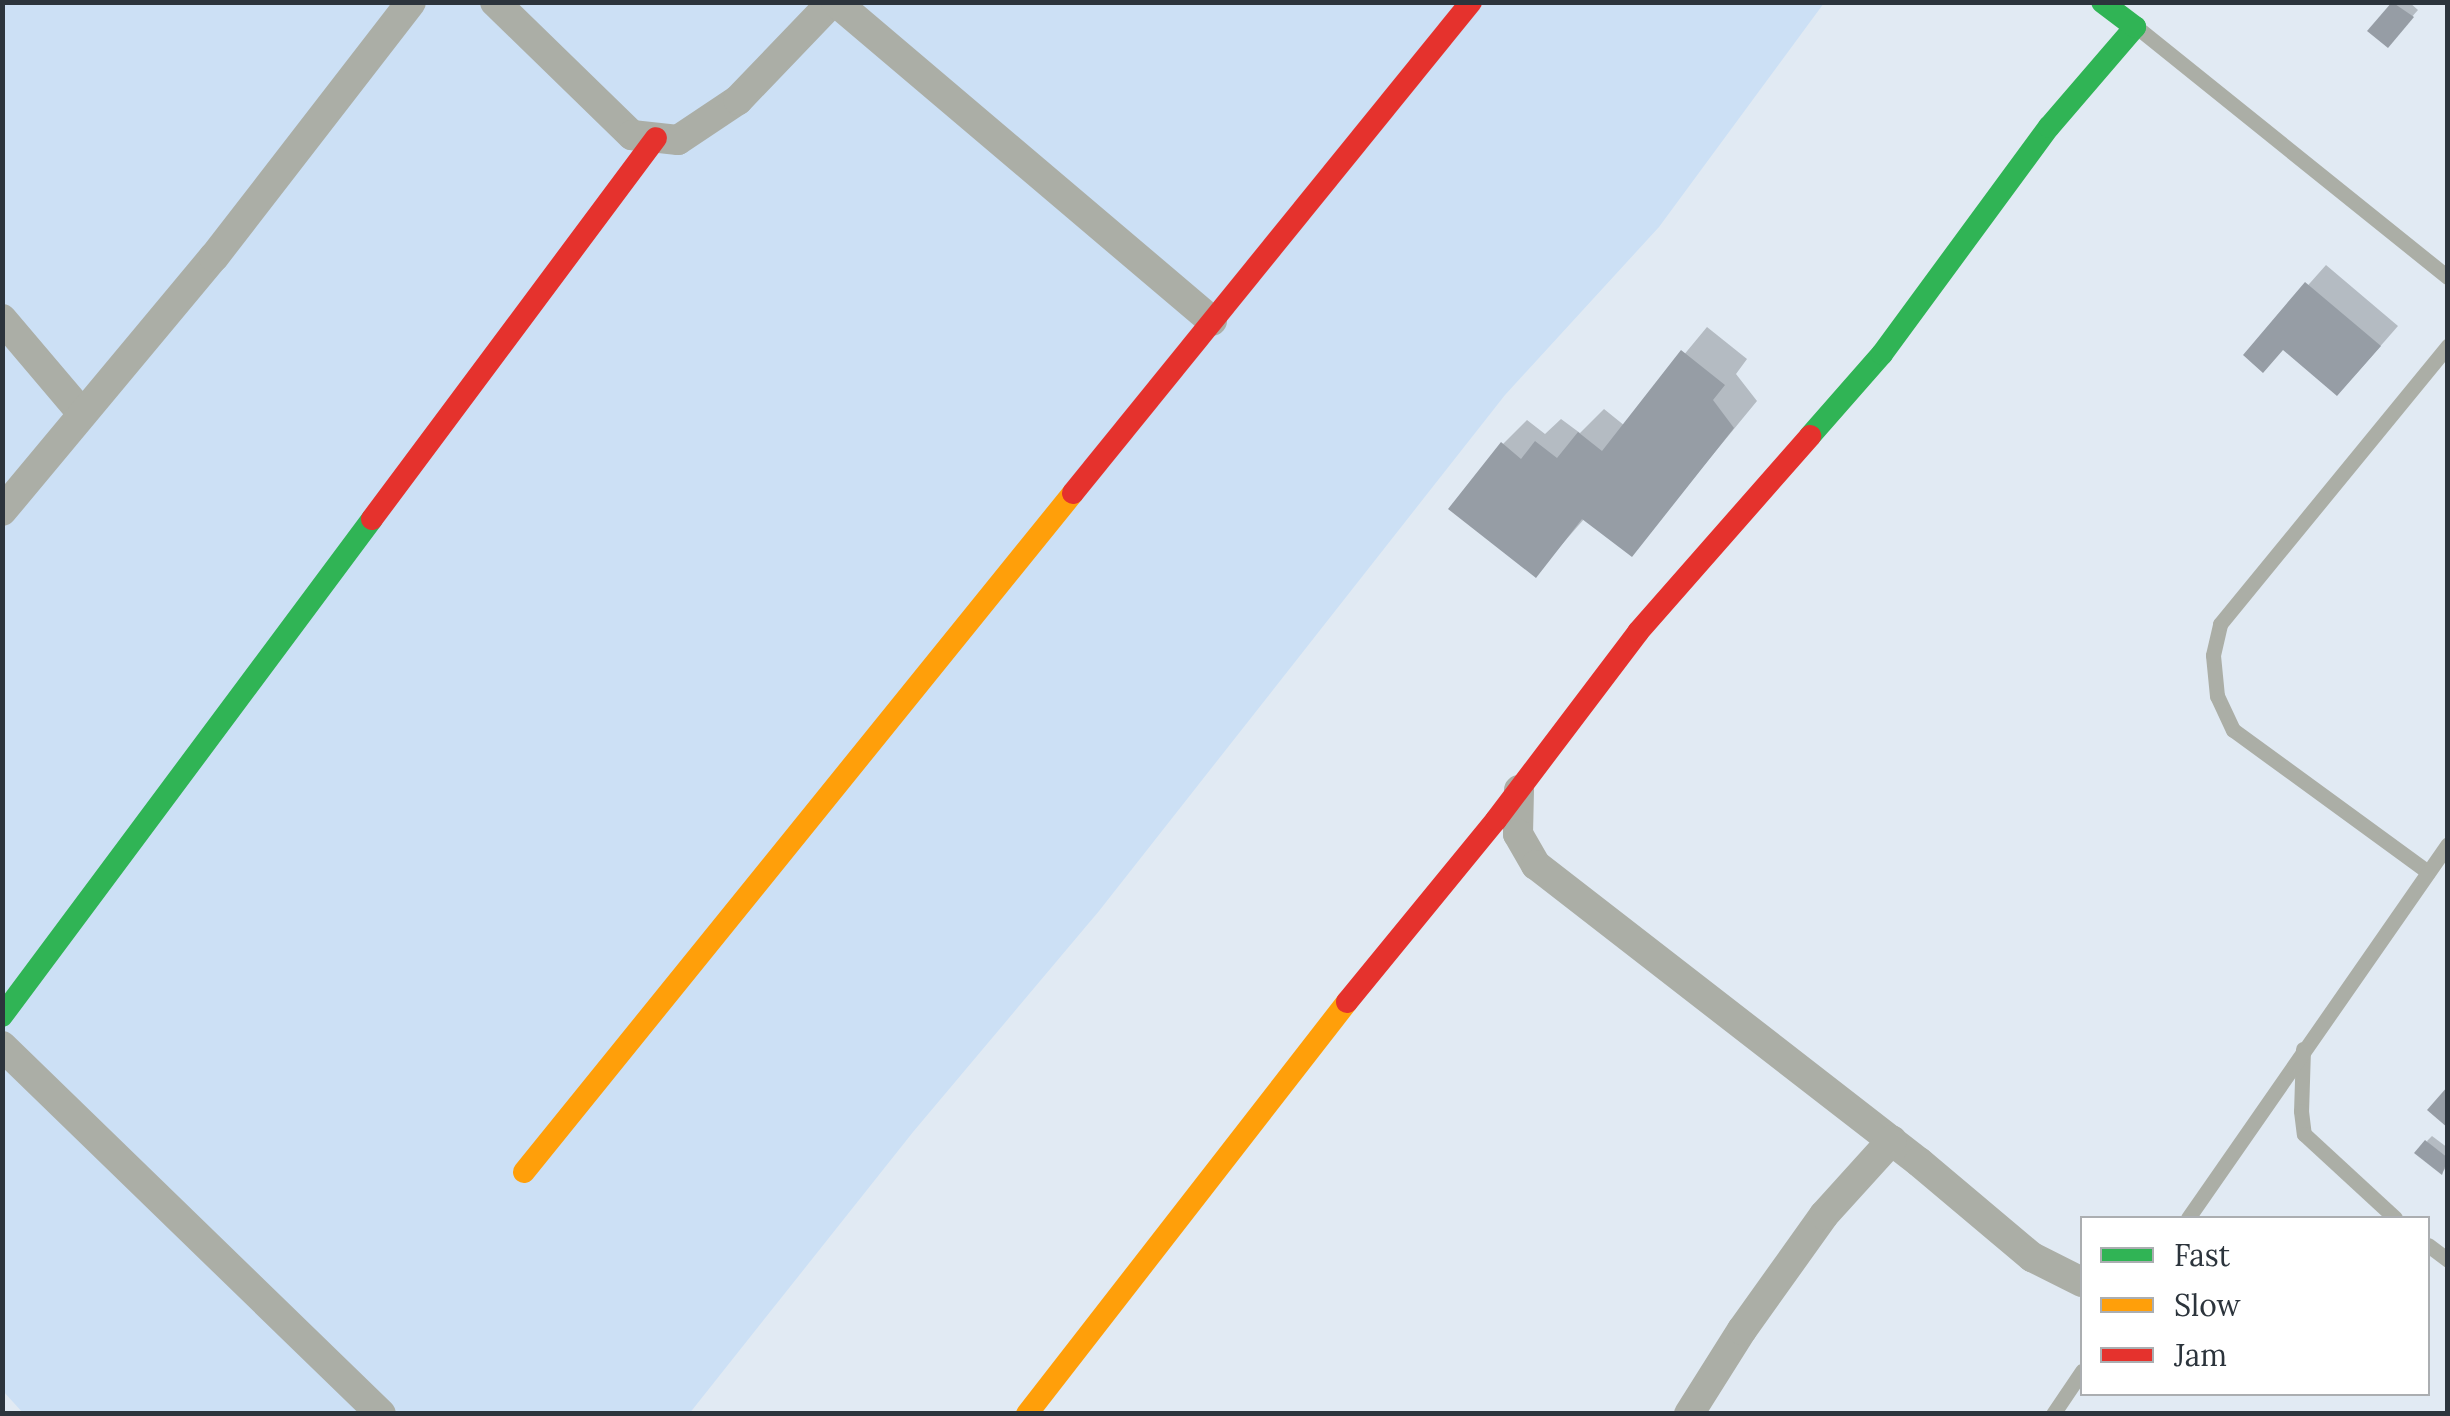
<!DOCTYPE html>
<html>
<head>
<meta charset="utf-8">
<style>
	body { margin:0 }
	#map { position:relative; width:2450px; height:1416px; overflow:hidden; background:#e1eaf3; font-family:Lora,serif }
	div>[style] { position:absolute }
	.green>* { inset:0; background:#cce0f5 }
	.shadow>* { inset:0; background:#0003 }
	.building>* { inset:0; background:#969da5 }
	.lane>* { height:15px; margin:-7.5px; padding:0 7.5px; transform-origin:7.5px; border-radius:7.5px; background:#abaea6 }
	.street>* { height:30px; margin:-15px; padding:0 15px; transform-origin:15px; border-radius:15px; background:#abaea6 }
	.fast>* { height:22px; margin:-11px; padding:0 11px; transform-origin:11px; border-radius:11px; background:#30b455 }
	.slow>* { height:22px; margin:-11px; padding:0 11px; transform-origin:11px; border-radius:11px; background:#ff9f0a }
	.jam>* { height:22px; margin:-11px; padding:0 11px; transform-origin:11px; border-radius:11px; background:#e5322d }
	span { translate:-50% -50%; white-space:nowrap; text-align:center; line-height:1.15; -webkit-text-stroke:10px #fff; paint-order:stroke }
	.frame { position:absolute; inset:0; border:5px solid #2c343c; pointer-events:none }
	.legend { position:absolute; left:2080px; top:1216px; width:350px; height:180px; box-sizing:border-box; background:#fff; border:2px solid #abaeb1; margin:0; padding:12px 18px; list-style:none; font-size:30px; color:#2c343c }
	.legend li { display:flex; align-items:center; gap:20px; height:50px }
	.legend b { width:50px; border:2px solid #abaeb1 }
</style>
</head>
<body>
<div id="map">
	<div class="green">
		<i style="clip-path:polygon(2px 3px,1824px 3px,1659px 227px,1505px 395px,1099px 911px,913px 1132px,689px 1414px,24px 1414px,3px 1391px)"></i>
	</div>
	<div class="shadow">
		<i style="clip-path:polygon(2395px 2px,2409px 2px,2418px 10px,2387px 45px,2371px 31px)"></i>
		<i style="clip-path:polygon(2326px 265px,2398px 326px,2356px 374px,2284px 348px,2246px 355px)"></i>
		<i style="clip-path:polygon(1707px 327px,1747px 359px,1736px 374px,1757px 401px,1631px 554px,1585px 518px,1536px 574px,1503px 444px,1527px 420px,1545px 434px,1561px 419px,1580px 433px,1604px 409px,1625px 426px)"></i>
		<i style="clip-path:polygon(2432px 1136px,2448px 1148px,2448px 1166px,2442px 1172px,2427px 1141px)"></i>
	</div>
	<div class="building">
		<i style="clip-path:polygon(2392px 2px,2414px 17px,2388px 48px,2367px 31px)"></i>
		<i style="clip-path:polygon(2305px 282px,2381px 346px,2337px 396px,2283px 350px,2263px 373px,2243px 355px)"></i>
		<i style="clip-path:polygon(1681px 350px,1725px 385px,1713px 400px,1734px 428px,1632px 557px,1582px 519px,1536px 578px,1448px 509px,1501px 442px,1521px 459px,1535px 441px,1557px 458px,1578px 432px,1602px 451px)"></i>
		<i style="clip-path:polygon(2448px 1086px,2448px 1128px,2427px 1110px)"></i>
		<i style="clip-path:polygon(2425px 1140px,2448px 1158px,2442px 1175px,2414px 1153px)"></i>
	</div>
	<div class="lane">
		<i style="left:2139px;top:29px;width:396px;rotate:38.8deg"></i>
		<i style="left:2428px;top:872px;width:241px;rotate:-143.9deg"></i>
		<i style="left:2233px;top:730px;width:38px;rotate:-115deg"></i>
		<i style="left:2217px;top:696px;width:41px;rotate:-95.6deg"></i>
		<i style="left:2213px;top:655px;width:32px;rotate:-77deg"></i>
		<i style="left:2220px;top:624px;width:360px;rotate:-50.7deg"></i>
		<i style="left:2303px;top:1049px;width:62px;rotate:91.8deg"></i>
		<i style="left:2301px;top:1111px;width:23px;rotate:83deg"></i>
		<i style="left:2304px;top:1134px;width:124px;rotate:42.7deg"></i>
		<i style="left:2188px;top:1218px;width:455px;rotate:-55.2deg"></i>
		<i style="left:2428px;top:1245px;width:25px;rotate:37deg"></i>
		<i style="left:2053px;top:1414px;width:52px;rotate:-56deg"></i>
	</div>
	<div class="street">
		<i style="left:495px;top:2px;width:191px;rotate:44.2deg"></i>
		<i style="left:632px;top:135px;width:46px;rotate:6.2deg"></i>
		<i style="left:678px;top:140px;width:72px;rotate:-33.7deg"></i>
		<i style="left:738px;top:100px;width:136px;rotate:-46.2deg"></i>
		<i style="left:836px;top:2px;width:493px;rotate:40.3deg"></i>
		<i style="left:2px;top:319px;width:122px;rotate:49.7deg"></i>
		<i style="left:2px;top:511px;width:331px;rotate:-50.2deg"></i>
		<i style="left:214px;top:257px;width:322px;rotate:-52.3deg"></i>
		<i style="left:1519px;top:790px;width:44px;rotate:91.3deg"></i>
		<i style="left:1518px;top:834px;width:36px;rotate:60deg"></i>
		<i style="left:1536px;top:865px;width:485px;rotate:37.8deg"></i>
		<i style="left:1919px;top:1162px;width:148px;rotate:40.1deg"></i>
		<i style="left:2032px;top:1257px;width:56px;rotate:26.6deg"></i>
		<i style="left:2px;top:1046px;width:528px;rotate:44.16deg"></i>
		<i style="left:1689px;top:1414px;width:99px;rotate:-57.8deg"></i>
		<i style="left:1742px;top:1330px;width:141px;rotate:-54.5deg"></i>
		<i style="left:1824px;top:1215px;width:101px;rotate:-47.8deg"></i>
	</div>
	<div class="fast">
		<i style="left:1810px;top:436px;width:109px;rotate:-48.7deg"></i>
		<i style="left:1882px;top:354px;width:282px;rotate:-53.7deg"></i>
		<i style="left:2049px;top:127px;width:132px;rotate:-49.3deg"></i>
		<i style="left:2135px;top:27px;width:41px;rotate:-142.9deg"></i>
		<i style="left:2px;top:1016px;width:620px;rotate:-53.33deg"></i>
	</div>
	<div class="slow">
		<i style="left:524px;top:1172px;width:873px;rotate:-51.04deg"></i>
		<i style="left:1027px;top:1414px;width:522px;rotate:-52.16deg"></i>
	</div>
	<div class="jam">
		<i style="left:1073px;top:493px;width:632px;rotate:-50.97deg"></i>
		<i style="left:372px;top:519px;width:475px;rotate:-53.3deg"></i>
		<i style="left:1347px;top:1002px;width:235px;rotate:-50.7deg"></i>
		<i style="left:1496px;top:820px;width:236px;rotate:-52.9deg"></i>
		<i style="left:1638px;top:632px;width:261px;rotate:-48.7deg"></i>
	</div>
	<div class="frame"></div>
	<ul class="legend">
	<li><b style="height:12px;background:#30b455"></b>Fast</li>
	<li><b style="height:12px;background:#ff9f0a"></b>Slow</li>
	<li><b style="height:12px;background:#e5322d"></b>Jam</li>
	</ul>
</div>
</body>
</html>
